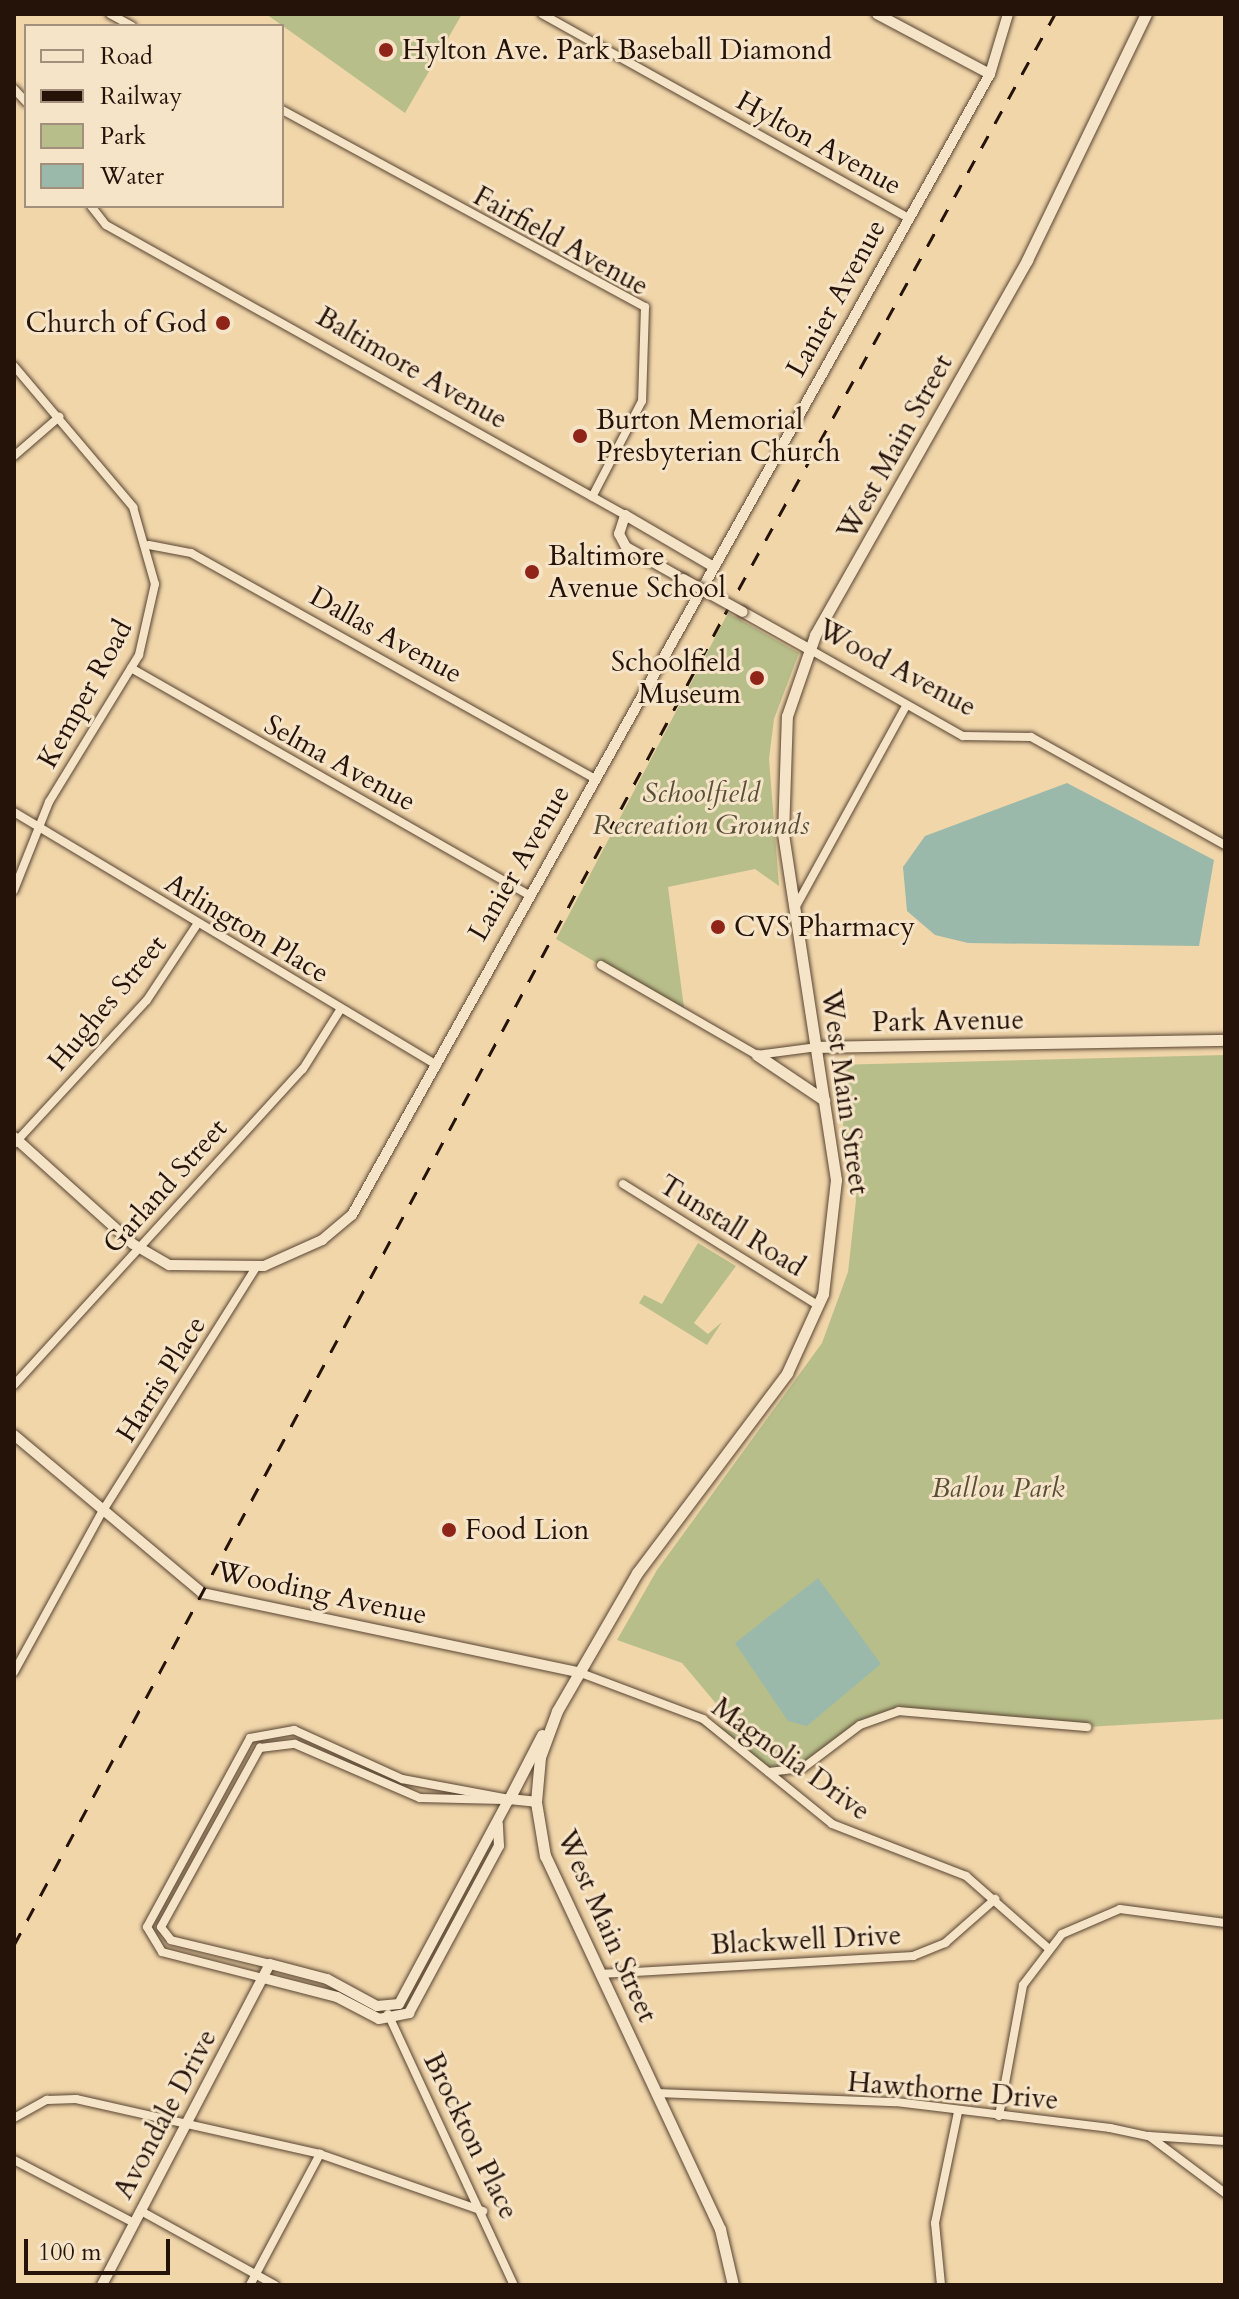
<!DOCTYPE html>
<html>
<head>
<meta charset="utf-8">
<style>
	body { margin:0 }
	#map { position:relative; width:1239px; height:2299px; overflow:hidden; background:#f1d6aa; font-family:Cardo,serif }
	div>[style] { position:absolute }
	.green>* { inset:0; background:#b8be8a }
	.water>* { inset:0; background:#9bb9aa }
	.roads { filter:drop-shadow(0 0 2px #584432) drop-shadow(0 0 2px #584432) }
	.minor>* { height:8px; margin:-4px; padding:0 4px; transform-origin:4px; border-radius:4px; background:#f6e4c8 }
	.tertiary>* { height:10px; margin:-5px; padding:0 5px; transform-origin:5px; border-radius:5px; background:#f6e4c8 }
	.secondary>* { height:11px; margin:-5.5px; padding:0 5.5px; transform-origin:5.5px; border-radius:5.5px; background:#f6e4c8 }
	.rail>* { height:3px; margin-top:-1.5px; transform-origin:0; background:repeating-linear-gradient(90deg,#25130a 0 14px,transparent 0 28px) }
	.bridges { filter:drop-shadow(0 0 2px #584432) drop-shadow(0 0 2px #584432) }
	.tertiary-bridge>* { height:10px; margin:-5px; padding:0 5px; transform-origin:5px; border-radius:5px; background:#f6e4c8 }
	.dots>* { width:22px; height:22px; translate:-50% -50%; box-sizing:border-box; border:4px solid #f6e4c8; border-radius:50% }
	span { translate:-50% -50%; white-space:nowrap; text-align:center; line-height:1.15; -webkit-text-stroke:6px #f6e4c8; paint-order:stroke }
	.poi-label { font-size:28px; color:#25130a }
	.left { translate:0 -50%; text-align:left }
	.right { translate:-100% -50%; text-align:right }
	.street-label { font-size:28px; color:#25130a }
	.park-label { font-size:28px; color:#584f37; font-style:italic }
	.frame { position:absolute; inset:0; border:16px solid #25130a; pointer-events:none }
	.legend { position:absolute; left:24px; top:24px; width:260px; height:184px; box-sizing:border-box; background:#f6e4c8; border:2px solid #a2907c; margin:0; padding:10px 14px; list-style:none; font-size:24px; color:#25130a }
	.legend li { display:flex; align-items:center; gap:16px; height:40px }
	.legend b { width:40px; border:2px solid #a2907c }
	.scale { position:absolute; left:24px; top:2239px; width:146px; height:36px; box-sizing:border-box; border:4px solid #25130a; border-top:0; padding-left:10px; font-size:24px; line-height:28px; white-space:nowrap; color:#25130a; -webkit-text-stroke:6px #f6e4c8; paint-order:stroke }
</style>
</head>
<body>
<div id="map">
	<div class="green">
		<i style="clip-path:polygon(266px 14px,462px 14px,405px 113px)"></i>
		<i style="clip-path:polygon(728px 613px,799px 653px,774px 719px,769px 759px,779px 886px,755px 869px,668px 887px,685px 1015px,556px 939px)"></i>
		<i style="clip-path:polygon(1225px 1055px,1225px 1719px,1087px 1727px,915px 1710px,875px 1718px,794px 1771px,769px 1772px,667px 1701px,745px 1738px,682px 1663px,617px 1640px,657px 1570px,822px 1343px,848px 1272px,856px 1200px,833px 1065px)"></i>
		<i style="clip-path:polygon(698px 1243px,736px 1266px,694px 1323px,708px 1334px,722px 1322px,707px 1345px,639px 1303px,644px 1295px,662px 1304px)"></i>
	</div>
	<div class="water">
		<i style="clip-path:polygon(1067px 783px,1214px 860px,1199px 946px,968px 943px,935px 935px,907px 911px,903px 867px,925px 836px)"></i>
		<i style="clip-path:polygon(818px 1578px,881px 1664px,807px 1726px,788px 1721px,735px 1643px)"></i>
	</div>
	<div class="roads">
		<div class="minor">
			<i style="left:110px;top:14px;width:25px;rotate:29deg"></i>
			<i style="left:542px;top:14px;width:419px;rotate:29.1deg"></i>
			<i style="left:14px;top:89px;width:18px;rotate:47deg"></i>
			<i style="left:282px;top:110px;width:413px;rotate:28.5deg"></i>
			<i style="left:645px;top:307px;width:94px;rotate:91.8deg"></i>
			<i style="left:642px;top:401px;width:108px;rotate:117.5deg"></i>
			<i style="left:91px;top:206px;width:24px;rotate:52deg"></i>
			<i style="left:106px;top:225px;width:595px;rotate:29.2deg"></i>
			<i style="left:14px;top:366px;width:185px;rotate:49.8deg"></i>
			<i style="left:133px;top:507px;width:80px;rotate:74.1deg"></i>
			<i style="left:155px;top:584px;width:73px;rotate:102.7deg"></i>
			<i style="left:139px;top:655px;width:172px;rotate:121.5deg"></i>
			<i style="left:49px;top:802px;width:95px;rotate:111.7deg"></i>
			<i style="left:14px;top:456px;width:60px;rotate:-40.9deg"></i>
			<i style="left:149px;top:545px;width:43px;rotate:10.8deg"></i>
			<i style="left:191px;top:553px;width:463px;rotate:29.2deg"></i>
			<i style="left:809px;top:649px;width:177px;rotate:29.5deg"></i>
			<i style="left:963px;top:736px;width:68px;rotate:0.8deg"></i>
			<i style="left:1031px;top:737px;width:222px;rotate:29.1deg"></i>
			<i style="left:131px;top:668px;width:458px;rotate:29.7deg"></i>
			<i style="left:14px;top:812px;width:493px;rotate:30.9deg"></i>
			<i style="left:795px;top:908px;width:230px;rotate:-61.2deg"></i>
			<i style="left:601px;top:965px;width:180px;rotate:30deg"></i>
			<i style="left:757px;top:1055px;width:61px;rotate:-7.6deg"></i>
			<i style="left:14px;top:1144px;width:196px;rotate:-47.3deg"></i>
			<i style="left:147px;top:1000px;width:92px;rotate:-56.5deg"></i>
			<i style="left:623px;top:1184px;width:231px;rotate:31.9deg"></i>
			<i style="left:14px;top:1385px;width:428px;rotate:-47.6deg"></i>
			<i style="left:303px;top:1069px;width:70px;rotate:-57.9deg"></i>
			<i style="left:14px;top:1672px;width:183px;rotate:-61.2deg"></i>
			<i style="left:102px;top:1512px;width:287px;rotate:-57.8deg"></i>
			<i style="left:578px;top:1672px;width:134px;rotate:20.6deg"></i>
			<i style="left:703px;top:1719px;width:166px;rotate:39.1deg"></i>
			<i style="left:832px;top:1824px;width:144px;rotate:21.2deg"></i>
			<i style="left:966px;top:1876px;width:109px;rotate:41.3deg"></i>
			<i style="left:769px;top:1772px;width:34px;rotate:-7deg"></i>
			<i style="left:803px;top:1768px;width:71px;rotate:-37deg"></i>
			<i style="left:860px;top:1725px;width:41px;rotate:-19.7deg"></i>
			<i style="left:899px;top:1711px;width:189px;rotate:4.9deg"></i>
			<i style="left:270px;top:1964px;width:102px;rotate:-166.4deg"></i>
			<i style="left:171px;top:1940px;width:16px;rotate:-128deg"></i>
			<i style="left:161px;top:1927px;width:205px;rotate:-61.1deg"></i>
			<i style="left:260px;top:1748px;width:35px;rotate:-7deg"></i>
			<i style="left:295px;top:1744px;width:136px;rotate:23.4deg"></i>
			<i style="left:420px;top:1798px;width:84px;rotate:1.4deg"></i>
			<i style="left:600px;top:1974px;width:314px;rotate:-3.3deg"></i>
			<i style="left:913px;top:1956px;width:35px;rotate:-22deg"></i>
			<i style="left:945px;top:1943px;width:67px;rotate:-41.3deg"></i>
			<i style="left:263px;top:1978px;width:104px;rotate:-165.6deg"></i>
			<i style="left:162px;top:1952px;width:29px;rotate:-121deg"></i>
			<i style="left:147px;top:1927px;width:215px;rotate:-61.4deg"></i>
			<i style="left:250px;top:1738px;width:45px;rotate:-10.3deg"></i>
			<i style="left:294px;top:1730px;width:119px;rotate:24.4deg"></i>
			<i style="left:402px;top:1779px;width:109px;rotate:10.6deg"></i>
			<i style="left:388px;top:2014px;width:299px;rotate:65.1deg"></i>
			<i style="left:657px;top:2093px;width:239px;rotate:2.2deg"></i>
			<i style="left:896px;top:2102px;width:216px;rotate:6.9deg"></i>
			<i style="left:1110px;top:2128px;width:40px;rotate:12deg"></i>
			<i style="left:1149px;top:2136px;width:95px;rotate:36.9deg"></i>
			<i style="left:999px;top:2116px;width:133px;rotate:-79.6deg"></i>
			<i style="left:1023px;top:1985px;width:64px;rotate:-52.6deg"></i>
			<i style="left:1062px;top:1934px;width:63px;rotate:-23.3deg"></i>
			<i style="left:1120px;top:1909px;width:106px;rotate:7.6deg"></i>
			<i style="left:14px;top:2118px;width:38px;rotate:-29deg"></i>
			<i style="left:47px;top:2100px;width:29px;rotate:-2deg"></i>
			<i style="left:76px;top:2099px;width:250px;rotate:12.7deg"></i>
			<i style="left:320px;top:2154px;width:173px;rotate:19.3deg"></i>
			<i style="left:1149px;top:2136px;width:76px;rotate:3.8deg"></i>
			<i style="left:14px;top:2160px;width:136px;rotate:27.7deg"></i>
			<i style="left:141px;top:2211px;width:153px;rotate:28.9deg"></i>
			<i style="left:250px;top:2285px;width:149px;rotate:-61.9deg"></i>
			<i style="left:941px;top:2285px;width:62px;rotate:-95.5deg"></i>
			<i style="left:935px;top:2223px;width:113px;rotate:-78.3deg"></i>
		</div>
		<div class="tertiary">
			<i style="left:877px;top:14px;width:128px;rotate:28deg"></i>
			<i style="left:683px;top:579px;width:65px;rotate:-150.7deg"></i>
			<i style="left:626px;top:547px;width:15px;rotate:-118deg"></i>
			<i style="left:619px;top:534px;width:20px;rotate:-72deg"></i>
			<i style="left:625px;top:515px;width:103px;rotate:30.3deg"></i>
			<i style="left:743px;top:612px;width:76px;rotate:29.3deg"></i>
			<i style="left:14px;top:1137px;width:160px;rotate:42deg"></i>
			<i style="left:133px;top:1244px;width:42px;rotate:30.3deg"></i>
			<i style="left:169px;top:1265px;width:95px;rotate:0.6deg"></i>
			<i style="left:264px;top:1266px;width:64px;rotate:-24.1deg"></i>
			<i style="left:322px;top:1240px;width:39px;rotate:-40deg"></i>
			<i style="left:352px;top:1215px;width:1307px;rotate:-60.79deg"></i>
			<i style="left:990px;top:74px;width:63px;rotate:-73.3deg"></i>
			<i style="left:14px;top:1435px;width:246px;rotate:40deg"></i>
			<i style="left:202px;top:1593px;width:384px;rotate:11.9deg"></i>
			<i style="left:263px;top:1978px;width:76px;rotate:14.4deg"></i>
			<i style="left:337px;top:1997px;width:47px;rotate:27.6deg"></i>
			<i style="left:379px;top:2019px;width:31px;rotate:-11deg"></i>
			<i style="left:409px;top:2013px;width:190px;rotate:-61.7deg"></i>
			<i style="left:499px;top:1846px;width:22px;rotate:-93deg"></i>
			<i style="left:102px;top:2285px;width:362px;rotate:-62.4deg"></i>
			<i style="left:270px;top:1964px;width:59px;rotate:14.7deg"></i>
			<i style="left:327px;top:1979px;width:57px;rotate:28.4deg"></i>
			<i style="left:377px;top:2006px;width:22px;rotate:-5deg"></i>
			<i style="left:399px;top:2004px;width:233px;rotate:-61.8deg"></i>
			<i style="left:509px;top:1799px;width:27px;rotate:6deg"></i>
		</div>
		<div class="secondary">
			<i style="left:817px;top:1047px;width:408px;rotate:-1deg"></i>
			<i style="left:757px;top:1055px;width:81px;rotate:33.9deg"></i>
			<i style="left:509px;top:1799px;width:72px;rotate:-62.7deg"></i>
			<i style="left:733px;top:2285px;width:57px;rotate:-103.1deg"></i>
			<i style="left:720px;top:2229px;width:412px;rotate:-115.1deg"></i>
			<i style="left:545px;top:1856px;width:55px;rotate:-99.5deg"></i>
			<i style="left:536px;top:1802px;width:45px;rotate:-84.9deg"></i>
			<i style="left:540px;top:1757px;width:49px;rotate:-69.7deg"></i>
			<i style="left:557px;top:1711px;width:160px;rotate:-59.9deg"></i>
			<i style="left:637px;top:1573px;width:250px;rotate:-53.1deg"></i>
			<i style="left:787px;top:1373px;width:87px;rotate:-65.5deg"></i>
			<i style="left:823px;top:1294px;width:115px;rotate:-83.5deg"></i>
			<i style="left:836px;top:1180px;width:350px;rotate:-98.7deg"></i>
			<i style="left:783px;top:834px;width:118px;rotate:-88.1deg"></i>
			<i style="left:787px;top:716px;width:86px;rotate:-70.9deg"></i>
			<i style="left:815px;top:635px;width:431px;rotate:-60.5deg"></i>
			<i style="left:1027px;top:260px;width:273px;rotate:-64.2deg"></i>
		</div>
	</div>
	<div class="rail">
		<i style="left:14px;top:1945px;width:1509px;rotate:-61.89deg"></i>
		<i style="left:725px;top:614px;width:685px;rotate:-61.19deg"></i>
	</div>
	<div class="bridges">
		<div class="tertiary-bridge">
			<i style="left:683px;top:579px;width:68px;rotate:28.8deg"></i>
		</div>
	</div>
	<div class="dots">
		<i style="left:386px;top:50px;background:#8f2418"></i>
		<i style="left:223px;top:323px;background:#8f2418"></i>
		<i style="left:580px;top:436px;background:#8f2418"></i>
		<i style="left:532px;top:572px;background:#8f2418"></i>
		<i style="left:757px;top:678px;background:#8f2418"></i>
		<i style="left:718px;top:927px;background:#8f2418"></i>
		<i style="left:449px;top:1530px;background:#8f2418"></i>
	</div>
	<div class="poi-label">
		<span class="left" style="left:402px;top:50px">Hylton Ave. Park Baseball Diamond</span>
		<span class="right" style="left:207px;top:323px">Church of God</span>
		<span class="left" style="left:596px;top:436px">Burton Memorial<br>Presbyterian Church</span>
		<span class="left" style="left:548px;top:572px">Baltimore<br>Avenue School</span>
		<span class="right" style="left:741px;top:678px">Schoolfield<br>Museum</span>
		<span class="left" style="left:734px;top:927px">CVS Pharmacy</span>
		<span class="left" style="left:465px;top:1530px">Food Lion</span>
	</div>
	<div class="street-label">
		<span style="left:819px;top:143px;rotate:29deg">Hylton Avenue</span>
		<span style="left:561px;top:241px;rotate:29deg">Fairfield Avenue</span>
		<span style="left:836px;top:298px;rotate:-61deg">Lanier Avenue</span>
		<span style="left:412px;top:368px;rotate:30deg">Baltimore Avenue</span>
		<span style="left:895px;top:447px;rotate:-61deg">West Main Street</span>
		<span style="left:386px;top:635px;rotate:29deg">Dallas Avenue</span>
		<span style="left:897px;top:668px;rotate:28deg">Wood Avenue</span>
		<span style="left:85px;top:694px;rotate:-61deg">Kemper Road</span>
		<span style="left:340px;top:763px;rotate:29deg">Selma Avenue</span>
		<span style="left:519px;top:863px;rotate:-60deg">Lanier Avenue</span>
		<span style="left:247px;top:928px;rotate:31deg">Arlington Place</span>
		<span style="left:107px;top:1003px;rotate:-50deg">Hughes Street</span>
		<span style="left:948px;top:1021px;rotate:-1deg">Park Avenue</span>
		<span style="left:845px;top:1092px;rotate:82deg">West Main Street</span>
		<span style="left:165px;top:1186px;rotate:-48deg">Garland Street</span>
		<span style="left:732px;top:1226px;rotate:32deg">Tunstall Road</span>
		<span style="left:161px;top:1379px;rotate:-58deg">Harris Place</span>
		<span style="left:322px;top:1593px;rotate:12deg">Wooding Avenue</span>
		<span style="left:791px;top:1759px;rotate:36deg">Magnolia Drive</span>
		<span style="left:607px;top:1926px;rotate:66deg">West Main Street</span>
		<span style="left:806px;top:1940px;rotate:-3deg">Blackwell Drive</span>
		<span style="left:953px;top:2091px;rotate:5deg">Hawthorne Drive</span>
		<span style="left:165px;top:2114px;rotate:-62deg">Avondale Drive</span>
		<span style="left:471px;top:2136px;rotate:64deg">Brockton Place</span>
	</div>
	<div class="park-label">
		<span style="left:701px;top:809px">Schoolfield<br>Recreation Grounds</span>
		<span style="left:998px;top:1488px">Ballou Park</span>
	</div>
	<div class="frame"></div>
	<ul class="legend">
	<li><b style="height:10px;background:#f6e4c8"></b>Road</li>
	<li><b style="height:10px;background:#25130a"></b>Railway</li>
	<li><b style="height:22px;background:#b8be8a"></b>Park</li>
	<li><b style="height:22px;background:#9bb9aa"></b>Water</li>
	</ul>
	<div class="scale">100 m</div>
</div>
</body>
</html>
